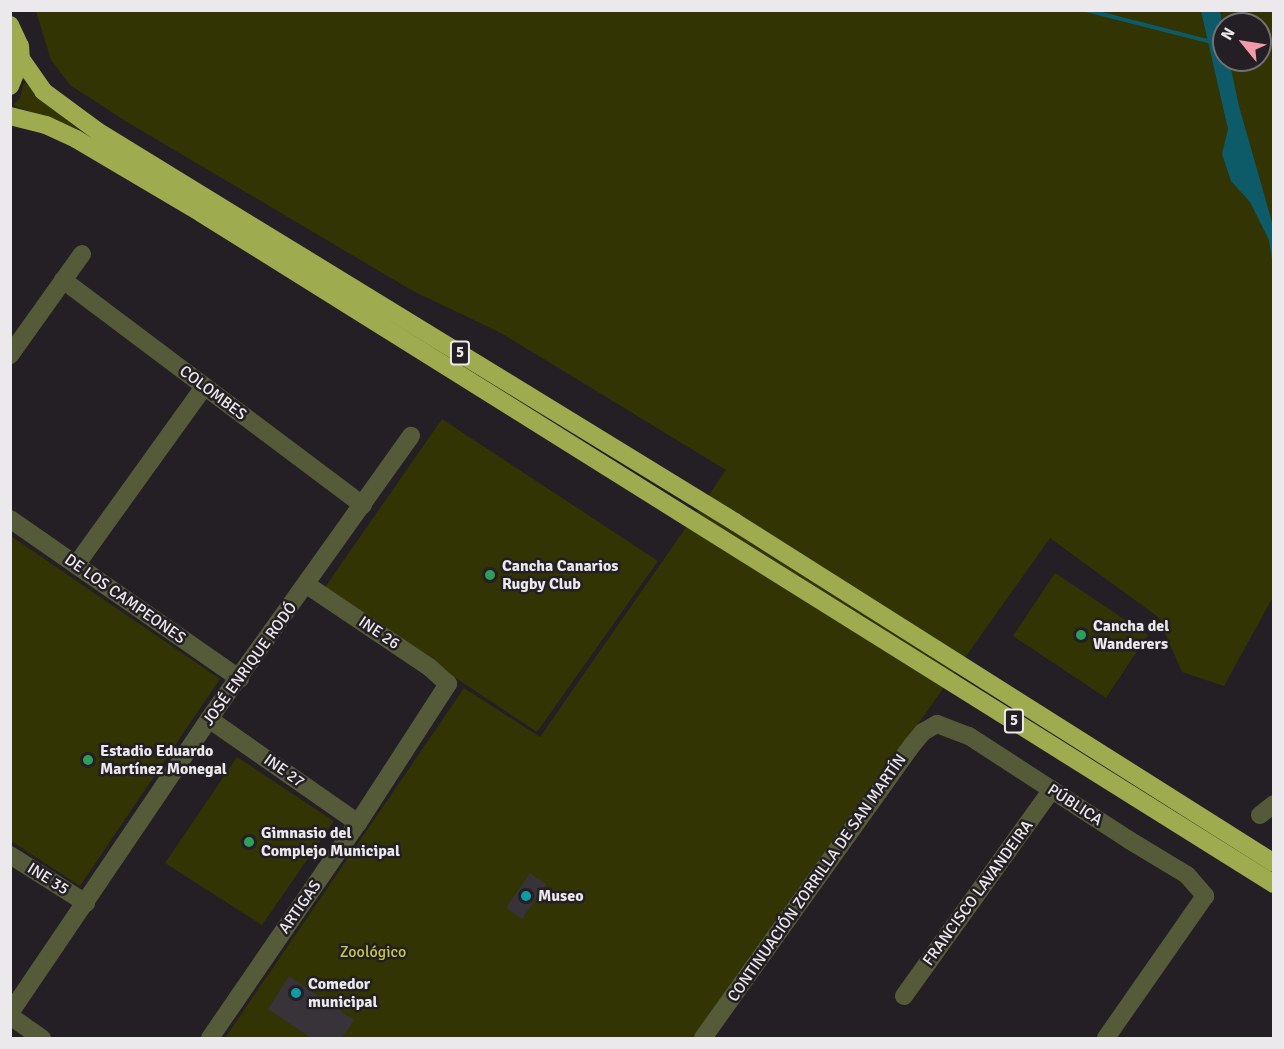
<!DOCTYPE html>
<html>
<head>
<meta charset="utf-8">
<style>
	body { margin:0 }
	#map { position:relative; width:1284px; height:1049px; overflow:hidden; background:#231f24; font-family:Signika,sans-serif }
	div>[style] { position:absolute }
	.green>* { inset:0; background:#323403 }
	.water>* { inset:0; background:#0d5b68 }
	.stream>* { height:4px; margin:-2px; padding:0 2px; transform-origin:2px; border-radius:2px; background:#0d5b68 }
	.building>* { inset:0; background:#373339 }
	.minor>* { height:18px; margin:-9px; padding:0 9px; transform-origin:9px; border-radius:9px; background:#555b38 }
	.highway>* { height:18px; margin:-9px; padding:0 9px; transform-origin:9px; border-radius:9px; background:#9eac4f }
	.dots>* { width:16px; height:16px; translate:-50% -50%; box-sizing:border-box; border:3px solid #231f24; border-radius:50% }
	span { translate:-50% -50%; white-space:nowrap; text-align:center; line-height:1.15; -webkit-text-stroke:5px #231f24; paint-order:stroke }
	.shield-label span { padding:2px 4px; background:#231f24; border:2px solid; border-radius:4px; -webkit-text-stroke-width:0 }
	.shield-label { font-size:15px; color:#ece9ec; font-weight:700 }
	.street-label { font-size:16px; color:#ece9ec }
	.poi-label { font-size:16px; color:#ece9ec; font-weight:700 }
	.left { translate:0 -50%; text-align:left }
	.park-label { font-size:16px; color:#c5c948 }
	.frame { position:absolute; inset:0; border:12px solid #ece9ec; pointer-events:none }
	.north { position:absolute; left:1212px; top:12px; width:60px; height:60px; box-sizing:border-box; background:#231f24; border:2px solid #737074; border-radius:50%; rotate:300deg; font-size:16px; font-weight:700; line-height:24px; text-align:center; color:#ece9ec }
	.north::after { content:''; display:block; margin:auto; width:21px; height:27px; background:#f39aa9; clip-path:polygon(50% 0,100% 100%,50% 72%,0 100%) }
</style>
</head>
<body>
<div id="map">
	<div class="green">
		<i style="clip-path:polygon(evenodd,36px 11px,1271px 11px,1274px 14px,1273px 597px,1224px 686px,1182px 672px,1158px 617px,1050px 538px,695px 1038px,225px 1038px,464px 688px,540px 737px,726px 470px,501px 333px,413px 291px,127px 122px,70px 85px,51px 60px,36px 11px,1224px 24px,1260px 24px,1260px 60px,1224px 60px,1224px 24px)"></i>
		<i style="clip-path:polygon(24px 82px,74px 126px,126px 160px,53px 121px,13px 105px,20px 98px)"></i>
		<i style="clip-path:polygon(442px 419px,658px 561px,537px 732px,323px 590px)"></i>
		<i style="clip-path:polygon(11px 536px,220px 679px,80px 886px,11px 841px)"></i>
		<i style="clip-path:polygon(1055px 573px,1148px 635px,1106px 698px,1013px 636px)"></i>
		<i style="clip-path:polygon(237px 757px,334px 821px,262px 925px,165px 863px)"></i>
	</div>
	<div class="water">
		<i style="clip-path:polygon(1201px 11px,1220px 11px,1224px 33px,1224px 60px,1229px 60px,1239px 106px,1273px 226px,1273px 266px,1269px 240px,1250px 202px,1231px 181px,1222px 154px,1228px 129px)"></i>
	</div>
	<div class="stream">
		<i style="left:1086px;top:10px;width:126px;rotate:14.3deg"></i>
	</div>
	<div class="building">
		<i style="clip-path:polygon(530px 873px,546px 884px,522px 919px,506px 908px)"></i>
		<i style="clip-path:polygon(289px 976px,354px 1020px,342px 1038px,311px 1038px,268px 1009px)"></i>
	</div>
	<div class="minor">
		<i style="left:63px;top:280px;width:375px;rotate:36.9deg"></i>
		<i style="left:10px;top:355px;width:124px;rotate:-54.5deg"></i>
		<i style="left:10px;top:519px;width:280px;rotate:34.8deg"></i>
		<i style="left:76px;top:565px;width:219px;rotate:-54.3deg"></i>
		<i style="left:209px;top:719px;width:182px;rotate:34.9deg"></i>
		<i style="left:1260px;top:815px;width:18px;rotate:-38deg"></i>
		<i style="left:10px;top:855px;width:90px;rotate:32.3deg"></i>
		<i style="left:904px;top:996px;width:254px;rotate:-54.4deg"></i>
		<i style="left:10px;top:1013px;width:355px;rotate:-55.9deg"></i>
		<i style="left:209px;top:719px;width:348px;rotate:-54.5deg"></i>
		<i style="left:10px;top:1016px;width:39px;rotate:35deg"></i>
		<i style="left:210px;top:1038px;width:261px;rotate:-55.5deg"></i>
		<i style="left:358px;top:823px;width:166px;rotate:-57.1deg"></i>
		<i style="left:448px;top:684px;width:25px;rotate:-138deg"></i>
		<i style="left:429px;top:667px;width:147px;rotate:-146.1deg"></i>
		<i style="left:703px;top:1038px;width:360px;rotate:-54.5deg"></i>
		<i style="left:912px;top:745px;width:17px;rotate:-50deg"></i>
		<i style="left:923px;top:732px;width:16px;rotate:-30deg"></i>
		<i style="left:937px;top:724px;width:34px;rotate:21deg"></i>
		<i style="left:969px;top:736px;width:191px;rotate:33deg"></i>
		<i style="left:1129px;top:840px;width:68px;rotate:31.1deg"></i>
		<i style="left:1187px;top:875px;width:28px;rotate:49deg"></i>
		<i style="left:1205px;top:896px;width:173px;rotate:124.9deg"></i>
	</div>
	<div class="highway">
		<i style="left:10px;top:25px;width:23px;rotate:65deg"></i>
		<i style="left:20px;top:46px;width:13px;rotate:86deg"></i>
		<i style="left:21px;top:59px;width:29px;rotate:112deg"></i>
		<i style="left:21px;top:59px;width:39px;rotate:55deg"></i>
		<i style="left:43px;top:91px;width:67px;rotate:36.5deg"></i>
		<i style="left:97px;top:131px;width:748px;rotate:31.5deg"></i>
		<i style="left:735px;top:522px;width:638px;rotate:32.32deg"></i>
		<i style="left:10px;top:116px;width:37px;rotate:14deg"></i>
		<i style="left:46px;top:125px;width:33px;rotate:25deg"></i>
		<i style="left:76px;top:139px;width:145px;rotate:30.6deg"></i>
		<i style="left:201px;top:213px;width:1266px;rotate:32.02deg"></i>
	</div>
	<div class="dots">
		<i style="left:490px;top:575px;background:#2e9e5b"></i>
		<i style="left:1081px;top:635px;background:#2e9e5b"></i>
		<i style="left:88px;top:760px;background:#2e9e5b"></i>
		<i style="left:249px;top:842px;background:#2e9e5b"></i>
		<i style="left:526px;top:896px;background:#0f9aa8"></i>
		<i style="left:296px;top:993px;background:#0f9aa8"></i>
	</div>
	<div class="shield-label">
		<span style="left:460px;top:353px">5</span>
		<span style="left:1014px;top:721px">5</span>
	</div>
	<div class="street-label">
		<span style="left:213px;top:393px;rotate:37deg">COLOMBES</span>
		<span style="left:125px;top:599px;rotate:35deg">DE LOS CAMPEONES</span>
		<span style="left:379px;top:633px;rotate:34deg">INE 26</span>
		<span style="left:250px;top:664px;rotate:-54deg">JOSÉ ENRIQUE RODÓ</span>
		<span style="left:284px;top:771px;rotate:35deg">INE 27</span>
		<span style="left:1075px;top:805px;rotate:33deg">PÚBLICA</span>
		<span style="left:817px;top:878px;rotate:-55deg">CONTINUACIÓN ZORRILLA DE SAN MARTÍN</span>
		<span style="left:48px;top:879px;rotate:32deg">INE 35</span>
		<span style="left:978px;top:893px;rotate:-54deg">FRANCISCO LAVANDEIRA</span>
		<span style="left:300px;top:907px;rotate:-55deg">ARTIGAS</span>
	</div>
	<div class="poi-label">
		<span class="left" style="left:502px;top:575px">Cancha Canarios<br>Rugby Club</span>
		<span class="left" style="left:1093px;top:635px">Cancha del<br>Wanderers</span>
		<span class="left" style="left:100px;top:760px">Estadio Eduardo<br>Martínez Monegal</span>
		<span class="left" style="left:261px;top:842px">Gimnasio del<br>Complejo Municipal</span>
		<span class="left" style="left:538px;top:896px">Museo</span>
		<span class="left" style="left:308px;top:993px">Comedor<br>municipal</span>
	</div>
	<div class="park-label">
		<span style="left:373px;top:952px">Zoológico</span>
	</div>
	<div class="frame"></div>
	<div class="north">N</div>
</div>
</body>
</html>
